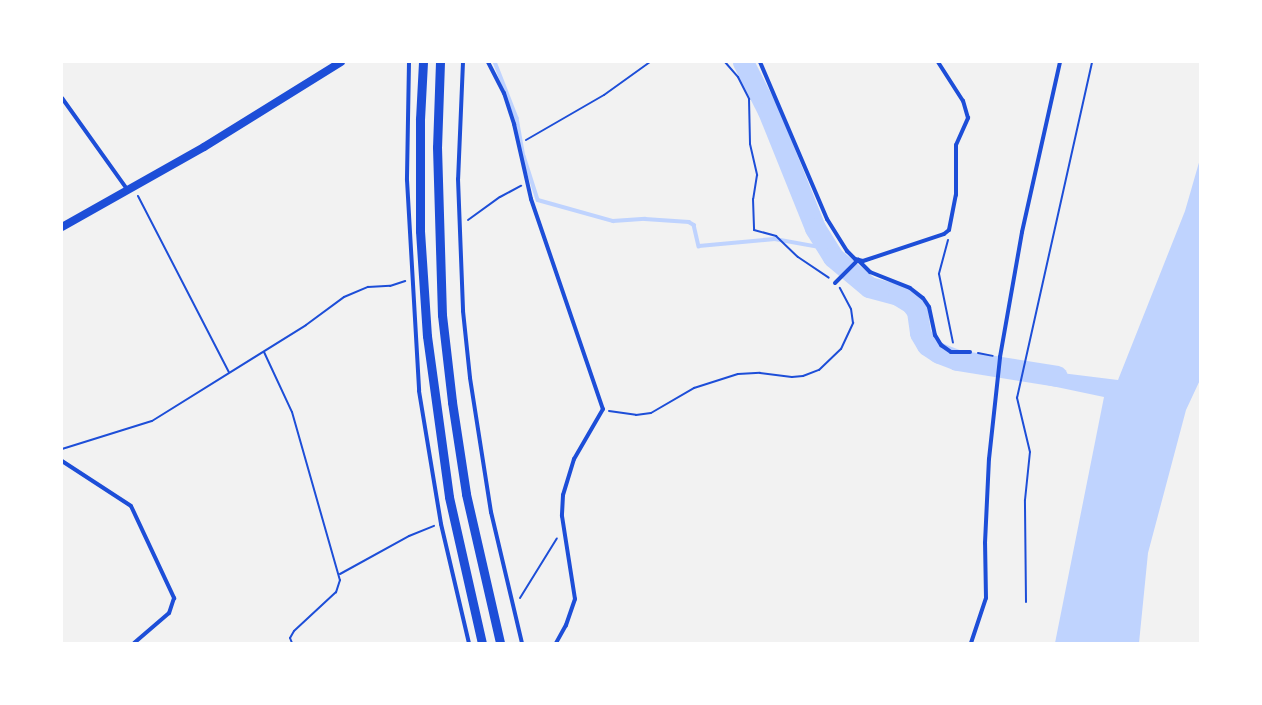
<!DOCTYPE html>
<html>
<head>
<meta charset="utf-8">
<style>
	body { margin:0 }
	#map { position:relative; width:1262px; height:705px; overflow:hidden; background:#f2f2f2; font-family:Manrope,sans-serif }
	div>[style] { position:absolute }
	.water>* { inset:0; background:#bfd3fe }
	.stream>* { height:3.5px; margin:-1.75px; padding:0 1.75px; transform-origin:1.75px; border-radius:1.75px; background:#bfd3fe }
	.river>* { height:21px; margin:-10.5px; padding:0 10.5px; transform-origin:10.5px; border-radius:10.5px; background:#bfd3fe }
	.path>* { height:2px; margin:-1px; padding:0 1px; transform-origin:1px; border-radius:1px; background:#1d4ed8 }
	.minor>* { height:4px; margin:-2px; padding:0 2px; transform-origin:2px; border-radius:2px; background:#1d4ed8 }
	.primary>* { height:8px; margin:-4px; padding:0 4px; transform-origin:4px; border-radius:4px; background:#1d4ed8 }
	.motorway>* { height:9px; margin:-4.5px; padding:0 4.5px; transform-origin:4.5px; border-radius:4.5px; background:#1d4ed8 }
	span { translate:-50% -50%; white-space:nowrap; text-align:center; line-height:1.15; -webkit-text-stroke:3px #fff; paint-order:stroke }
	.frame { position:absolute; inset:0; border:63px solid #fff; pointer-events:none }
</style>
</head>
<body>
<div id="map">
	<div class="water">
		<i style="clip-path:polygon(1200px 159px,1200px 380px,1186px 410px,1148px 553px,1139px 643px,1055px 643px,1104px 397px,1028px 381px,1029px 369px,1118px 380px,1185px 211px)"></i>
	</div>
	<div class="stream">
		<i style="left:495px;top:62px;width:60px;rotate:68.6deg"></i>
		<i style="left:517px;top:118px;width:39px;rotate:80deg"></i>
		<i style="left:524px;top:156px;width:46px;rotate:72.3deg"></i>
		<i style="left:538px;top:200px;width:78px;rotate:15.6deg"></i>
		<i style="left:613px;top:221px;width:32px;rotate:-4deg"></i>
		<i style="left:645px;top:219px;width:44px;rotate:3.9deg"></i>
		<i style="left:689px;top:222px;width:6px;rotate:31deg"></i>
		<i style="left:694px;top:225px;width:22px;rotate:77deg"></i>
		<i style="left:699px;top:246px;width:76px;rotate:-5.3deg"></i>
		<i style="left:775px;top:239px;width:51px;rotate:10.2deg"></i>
	</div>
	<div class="river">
		<i style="left:743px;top:62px;width:55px;rotate:63deg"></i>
		<i style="left:768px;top:111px;width:126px;rotate:68.1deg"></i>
		<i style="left:815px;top:228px;width:34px;rotate:58deg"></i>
		<i style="left:833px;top:257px;width:47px;rotate:39.8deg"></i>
		<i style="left:869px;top:287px;width:30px;rotate:15deg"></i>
		<i style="left:898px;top:295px;width:15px;rotate:32deg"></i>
		<i style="left:911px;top:303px;width:10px;rotate:53deg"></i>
		<i style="left:917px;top:311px;width:22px;rotate:82deg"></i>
		<i style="left:920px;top:333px;width:14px;rotate:60deg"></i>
		<i style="left:927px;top:345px;width:14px;rotate:34deg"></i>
		<i style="left:939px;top:353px;width:19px;rotate:21deg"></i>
		<i style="left:957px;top:360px;width:101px;rotate:9.1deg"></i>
	</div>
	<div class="path">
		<i style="left:725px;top:62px;width:20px;rotate:49deg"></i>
		<i style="left:738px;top:77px;width:25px;rotate:63deg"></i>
		<i style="left:749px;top:99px;width:45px;rotate:88.7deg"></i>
		<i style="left:750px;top:144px;width:32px;rotate:77deg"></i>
		<i style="left:757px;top:175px;width:24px;rotate:99deg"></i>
		<i style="left:753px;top:199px;width:31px;rotate:88deg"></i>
		<i style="left:754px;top:230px;width:23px;rotate:15deg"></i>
		<i style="left:776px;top:236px;width:30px;rotate:44deg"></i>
		<i style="left:798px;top:257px;width:37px;rotate:34deg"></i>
		<i style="left:526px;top:140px;width:90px;rotate:-30deg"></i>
		<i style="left:604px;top:95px;width:57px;rotate:-35.7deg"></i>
		<i style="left:138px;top:196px;width:198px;rotate:62.7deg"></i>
		<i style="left:468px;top:220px;width:39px;rotate:-36deg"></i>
		<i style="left:500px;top:197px;width:24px;rotate:-28deg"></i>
		<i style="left:948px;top:240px;width:35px;rotate:105deg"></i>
		<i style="left:939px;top:274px;width:70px;rotate:78.5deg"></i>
		<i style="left:264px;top:352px;width:66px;rotate:65deg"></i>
		<i style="left:292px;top:412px;width:175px;rotate:74.1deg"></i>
		<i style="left:340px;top:580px;width:13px;rotate:108deg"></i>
		<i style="left:336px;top:592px;width:57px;rotate:137.1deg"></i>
		<i style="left:294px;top:631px;width:8px;rotate:120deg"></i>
		<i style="left:290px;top:638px;width:5px;rotate:68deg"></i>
		<i style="left:978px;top:353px;width:15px;rotate:11deg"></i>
		<i style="left:609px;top:411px;width:27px;rotate:8deg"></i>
		<i style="left:636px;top:415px;width:15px;rotate:-8deg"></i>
		<i style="left:651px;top:413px;width:50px;rotate:-30.2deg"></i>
		<i style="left:694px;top:388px;width:46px;rotate:-17.7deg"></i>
		<i style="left:738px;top:374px;width:22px;rotate:-3deg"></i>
		<i style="left:760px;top:373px;width:32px;rotate:7deg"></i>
		<i style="left:792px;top:377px;width:11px;rotate:-5deg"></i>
		<i style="left:803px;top:376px;width:17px;rotate:-21deg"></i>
		<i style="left:819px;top:370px;width:30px;rotate:-44deg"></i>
		<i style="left:841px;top:349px;width:29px;rotate:-65deg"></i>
		<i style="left:853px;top:323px;width:14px;rotate:-98deg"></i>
		<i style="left:851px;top:309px;width:24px;rotate:-118deg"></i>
		<i style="left:62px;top:449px;width:94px;rotate:-17.3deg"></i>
		<i style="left:152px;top:421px;width:181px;rotate:-31.9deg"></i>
		<i style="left:306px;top:325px;width:47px;rotate:-36.4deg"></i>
		<i style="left:344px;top:297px;width:26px;rotate:-23deg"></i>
		<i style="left:368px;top:287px;width:22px;rotate:-3deg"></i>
		<i style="left:390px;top:286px;width:16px;rotate:-18deg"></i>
		<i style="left:340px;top:574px;width:79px;rotate:-28.8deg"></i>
		<i style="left:409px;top:536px;width:27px;rotate:-22deg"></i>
		<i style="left:520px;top:598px;width:70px;rotate:-58.3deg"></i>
		<i style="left:1026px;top:602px;width:102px;rotate:-90.6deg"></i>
		<i style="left:1025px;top:500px;width:48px;rotate:-84.1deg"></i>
		<i style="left:1030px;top:452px;width:56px;rotate:-103.5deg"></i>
		<i style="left:1017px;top:398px;width:344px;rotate:-77.4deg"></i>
	</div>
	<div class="minor">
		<i style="left:409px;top:62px;width:118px;rotate:91deg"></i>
		<i style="left:407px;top:180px;width:211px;rotate:86.7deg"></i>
		<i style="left:419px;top:391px;width:135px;rotate:80.6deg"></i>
		<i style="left:441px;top:524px;width:122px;rotate:76.8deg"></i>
		<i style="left:463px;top:62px;width:117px;rotate:92.4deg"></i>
		<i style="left:458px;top:179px;width:132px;rotate:87.8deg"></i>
		<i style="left:463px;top:311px;width:67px;rotate:84deg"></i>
		<i style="left:470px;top:378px;width:136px;rotate:81.1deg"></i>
		<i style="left:491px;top:512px;width:135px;rotate:76.7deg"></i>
		<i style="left:488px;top:62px;width:35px;rotate:63deg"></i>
		<i style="left:504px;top:93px;width:33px;rotate:72deg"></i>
		<i style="left:514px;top:124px;width:77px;rotate:77.2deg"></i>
		<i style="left:531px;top:199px;width:222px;rotate:71.1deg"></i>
		<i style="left:603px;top:409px;width:58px;rotate:120.1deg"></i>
		<i style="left:574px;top:459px;width:38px;rotate:107deg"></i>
		<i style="left:563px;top:495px;width:21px;rotate:93deg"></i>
		<i style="left:562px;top:516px;width:84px;rotate:81.1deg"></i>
		<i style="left:575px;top:599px;width:28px;rotate:109deg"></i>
		<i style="left:566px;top:625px;width:21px;rotate:119deg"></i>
		<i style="left:760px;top:62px;width:171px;rotate:66.9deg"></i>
		<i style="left:827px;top:219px;width:38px;rotate:58deg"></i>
		<i style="left:847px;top:251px;width:11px;rotate:45deg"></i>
		<i style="left:855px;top:259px;width:8px;rotate:14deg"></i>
		<i style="left:863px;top:261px;width:85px;rotate:-18.4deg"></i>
		<i style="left:944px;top:234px;width:6px;rotate:-39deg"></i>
		<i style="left:949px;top:230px;width:36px;rotate:-79deg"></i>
		<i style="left:956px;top:195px;width:50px;rotate:-90deg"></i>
		<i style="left:956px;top:145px;width:30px;rotate:-66deg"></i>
		<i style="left:968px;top:118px;width:18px;rotate:-106deg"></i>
		<i style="left:963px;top:101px;width:46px;rotate:-122.7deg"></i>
		<i style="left:62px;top:98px;width:112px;rotate:54.5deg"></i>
		<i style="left:835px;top:283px;width:33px;rotate:-45deg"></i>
		<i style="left:858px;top:260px;width:17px;rotate:45deg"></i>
		<i style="left:870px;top:272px;width:43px;rotate:21.8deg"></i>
		<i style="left:910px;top:288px;width:16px;rotate:38deg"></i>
		<i style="left:923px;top:298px;width:11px;rotate:56deg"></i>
		<i style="left:929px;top:307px;width:29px;rotate:78deg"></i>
		<i style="left:935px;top:335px;width:12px;rotate:59deg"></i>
		<i style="left:941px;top:345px;width:12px;rotate:35deg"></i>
		<i style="left:951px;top:352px;width:19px"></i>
		<i style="left:62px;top:461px;width:82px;rotate:33.1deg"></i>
		<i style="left:131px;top:506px;width:102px;rotate:64.9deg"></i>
		<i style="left:174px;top:598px;width:16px;rotate:108deg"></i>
		<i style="left:169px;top:613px;width:46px;rotate:139.4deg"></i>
		<i style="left:971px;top:643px;width:47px;rotate:-71.6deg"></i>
		<i style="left:986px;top:598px;width:55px;rotate:-91deg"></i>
		<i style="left:985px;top:543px;width:84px;rotate:-87.3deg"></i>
		<i style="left:989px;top:459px;width:103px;rotate:-83.8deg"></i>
		<i style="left:1000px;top:357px;width:127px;rotate:-80deg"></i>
		<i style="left:1022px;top:232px;width:174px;rotate:-77.4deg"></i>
	</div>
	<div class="primary">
		<i style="left:62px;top:227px;width:163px;rotate:-29.4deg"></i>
		<i style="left:204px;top:147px;width:161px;rotate:-31.8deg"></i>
	</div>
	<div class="motorway">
		<i style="left:423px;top:62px;width:57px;rotate:93deg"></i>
		<i style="left:420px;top:119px;width:112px;rotate:90deg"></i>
		<i style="left:420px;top:231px;width:105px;rotate:86.2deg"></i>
		<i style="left:427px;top:336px;width:162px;rotate:82.2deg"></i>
		<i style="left:449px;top:497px;width:150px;rotate:77.3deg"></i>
		<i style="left:440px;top:62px;width:85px;rotate:92deg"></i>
		<i style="left:437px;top:147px;width:168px;rotate:88.3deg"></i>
		<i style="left:442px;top:315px;width:88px;rotate:83.4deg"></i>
		<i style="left:452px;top:402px;width:93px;rotate:81.3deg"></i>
		<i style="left:466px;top:494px;width:153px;rotate:77.1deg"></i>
	</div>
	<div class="frame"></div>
</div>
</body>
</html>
